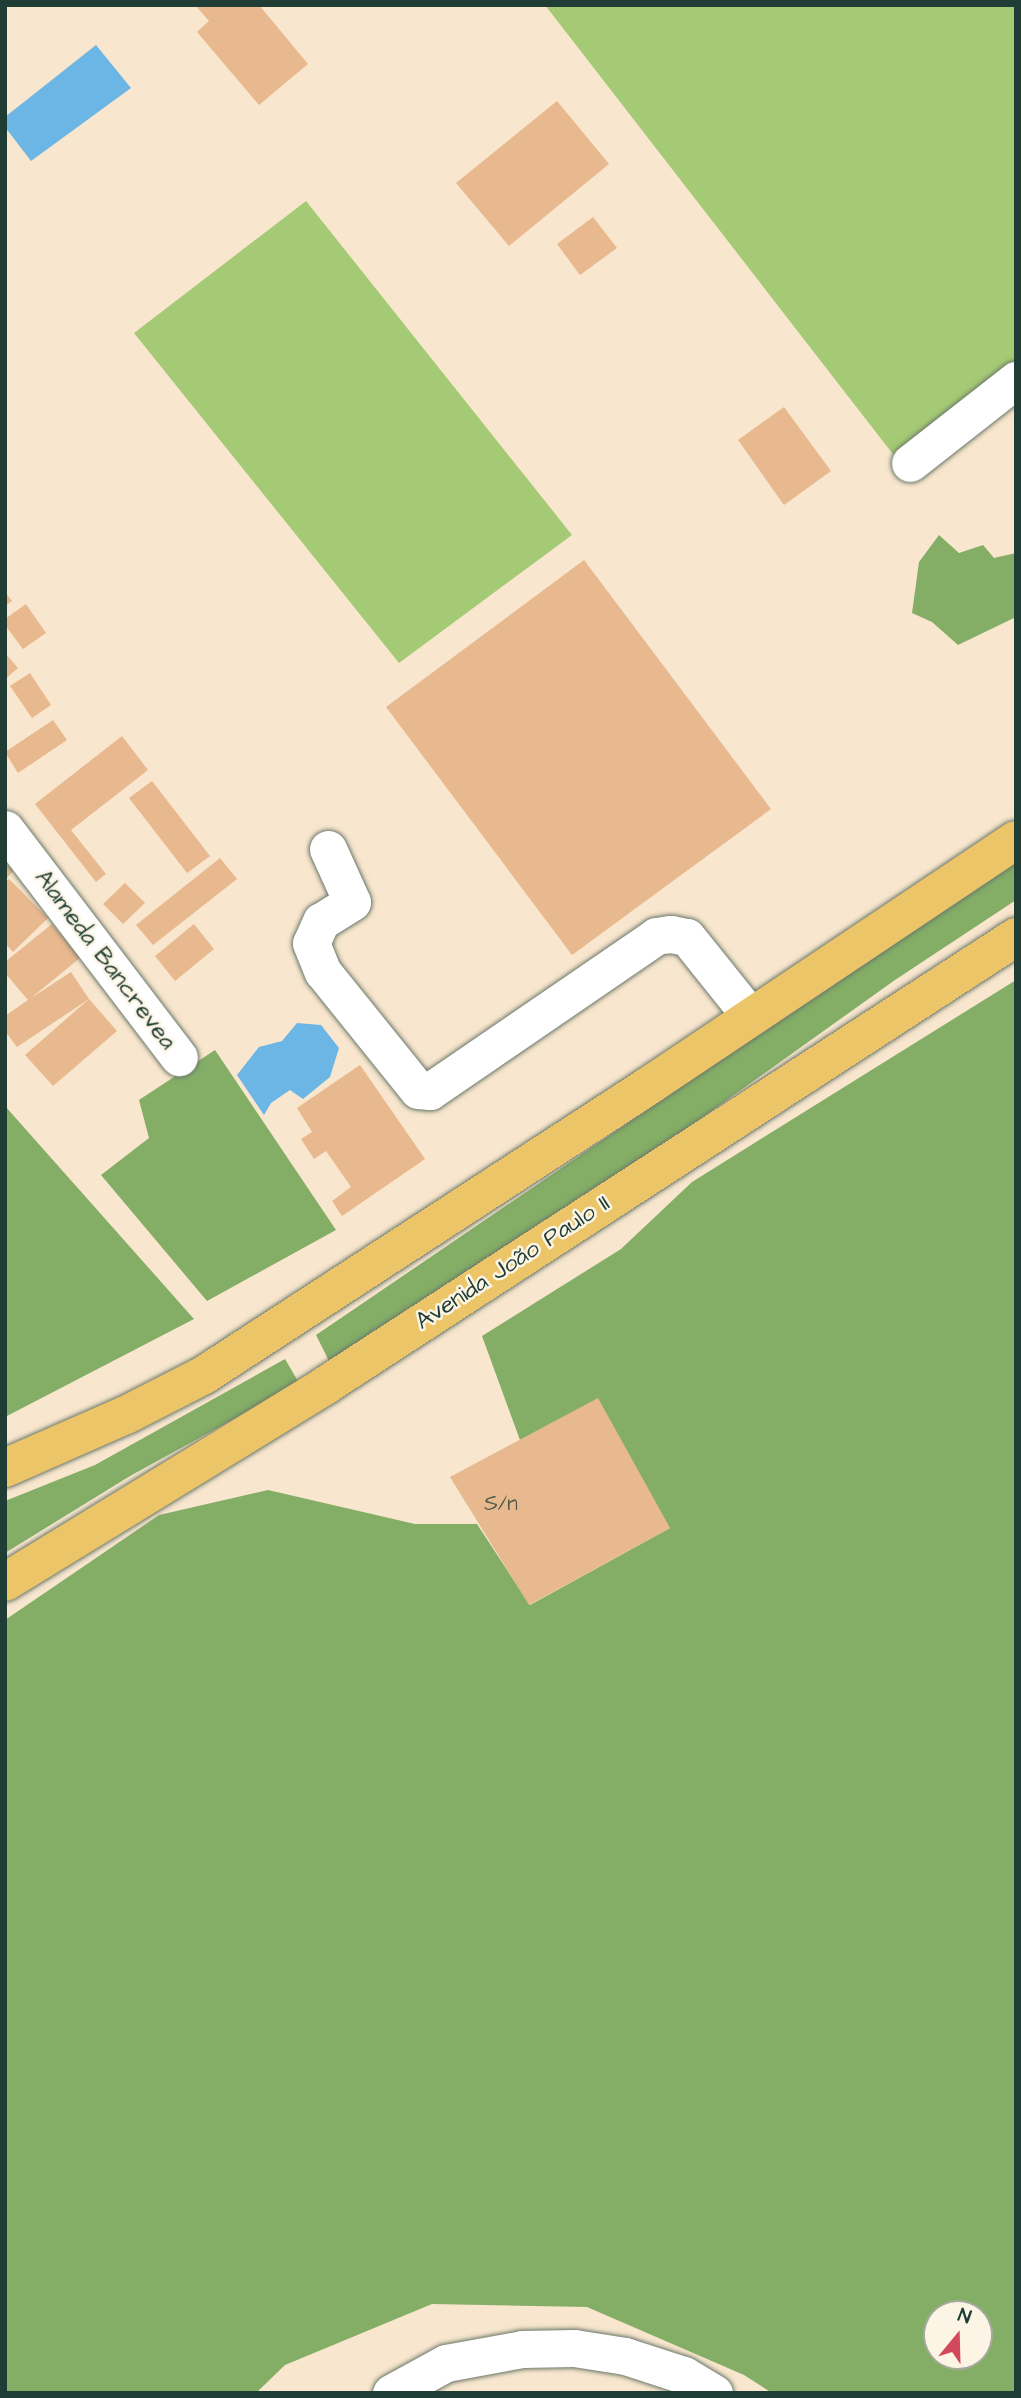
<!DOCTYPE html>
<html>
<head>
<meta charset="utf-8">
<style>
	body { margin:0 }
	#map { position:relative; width:1021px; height:2398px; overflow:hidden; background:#f8e6ce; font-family:"Architects Daughter",sans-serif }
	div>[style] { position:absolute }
	.green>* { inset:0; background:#a5ca75 }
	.forest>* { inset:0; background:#84ae66 }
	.water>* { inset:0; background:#6bb6e4 }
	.building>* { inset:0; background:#e8b88e }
	.roads { filter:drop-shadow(0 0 2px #6b786a) drop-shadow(0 0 2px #6b786a) }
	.minor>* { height:37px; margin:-18.5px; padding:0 18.5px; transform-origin:18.5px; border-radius:18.5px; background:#fff }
	.major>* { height:38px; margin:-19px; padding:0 19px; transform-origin:19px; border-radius:19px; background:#edc569 }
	span { translate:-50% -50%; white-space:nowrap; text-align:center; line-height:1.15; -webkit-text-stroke:5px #fcf5e5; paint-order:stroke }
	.number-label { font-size:21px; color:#515c4a }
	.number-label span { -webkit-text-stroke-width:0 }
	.street-label { font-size:24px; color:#1f3d34 }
	.frame { position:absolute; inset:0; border:7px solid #1f3d34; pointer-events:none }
	.north { position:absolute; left:923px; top:2300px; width:70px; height:70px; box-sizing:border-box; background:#fcf5e5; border:2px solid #a4ab9e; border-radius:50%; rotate:19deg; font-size:19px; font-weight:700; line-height:28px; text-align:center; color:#1f3d34 }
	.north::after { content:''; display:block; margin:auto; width:24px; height:32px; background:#d1495b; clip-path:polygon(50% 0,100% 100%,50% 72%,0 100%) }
</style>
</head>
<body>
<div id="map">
	<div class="green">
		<i style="clip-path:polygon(545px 5px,1016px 5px,1016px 372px,899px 462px)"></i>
		<i style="clip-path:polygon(306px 201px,572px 535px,399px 663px,134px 333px)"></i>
	</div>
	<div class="forest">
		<i style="clip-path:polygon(939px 535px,959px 553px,983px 545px,994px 558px,1016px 553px,1016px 617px,958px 645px,932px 622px,912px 613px,919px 562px)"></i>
		<i style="clip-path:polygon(1016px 859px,1016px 900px,895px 980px,612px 1182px,329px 1361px,316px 1335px)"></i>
		<i style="clip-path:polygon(evenodd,1016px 980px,1016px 2393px,772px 2393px,744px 2375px,587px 2307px,432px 2304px,285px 2365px,256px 2393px,5px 2393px,5px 1620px,159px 1515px,268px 1490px,415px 1524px,477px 1524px,530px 1605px,670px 1528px,520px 1440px,482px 1336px,621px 1249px,692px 1182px,1016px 980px,937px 2314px,979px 2314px,979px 2356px,937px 2356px,937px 2314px)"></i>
		<i style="clip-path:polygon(215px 1050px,336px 1230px,207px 1301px,101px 1175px,149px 1138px,139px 1100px)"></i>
		<i style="clip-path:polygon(5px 1106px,194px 1319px,5px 1417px)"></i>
		<i style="clip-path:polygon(285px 1359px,299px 1383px,130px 1476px,5px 1553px,5px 1501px,95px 1465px)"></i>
	</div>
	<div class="water">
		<i style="clip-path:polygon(96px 45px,131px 88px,31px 161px,5px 127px,5px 117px)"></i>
		<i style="clip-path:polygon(297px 1023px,321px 1025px,339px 1048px,330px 1077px,303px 1099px,290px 1090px,271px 1103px,264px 1115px,237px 1075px,259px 1047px,282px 1041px)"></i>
	</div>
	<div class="building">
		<i style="clip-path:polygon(195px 5px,259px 5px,308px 64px,259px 105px,197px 32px,209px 21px)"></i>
		<i style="clip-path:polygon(557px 101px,609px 164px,509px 246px,456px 183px)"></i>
		<i style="clip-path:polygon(593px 217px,617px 248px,580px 275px,557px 244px)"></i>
		<i style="clip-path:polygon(784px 407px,831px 471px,784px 505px,738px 440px)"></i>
		<i style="clip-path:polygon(584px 560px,771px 809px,572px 955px,386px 707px)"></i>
		<i style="clip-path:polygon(5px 592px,12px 601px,5px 606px)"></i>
		<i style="clip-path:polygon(26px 604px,46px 633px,23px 649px,5px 625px,5px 619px)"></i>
		<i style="clip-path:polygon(5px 653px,18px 668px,5px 679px)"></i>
		<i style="clip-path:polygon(30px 673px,51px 705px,32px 718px,10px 686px)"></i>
		<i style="clip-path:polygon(53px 720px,67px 740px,18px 773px,5px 752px)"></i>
		<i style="clip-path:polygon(122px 736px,148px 770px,71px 830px,106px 874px,96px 882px,35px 804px)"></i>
		<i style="clip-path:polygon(152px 781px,210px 856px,187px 873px,129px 798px)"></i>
		<i style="clip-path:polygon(220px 858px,237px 879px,153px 945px,136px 925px)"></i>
		<i style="clip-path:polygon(5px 863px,14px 870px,5px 880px)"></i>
		<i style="clip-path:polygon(9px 879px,48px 918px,13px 952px,5px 943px,5px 882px)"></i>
		<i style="clip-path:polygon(125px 883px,145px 903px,123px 924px,103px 904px)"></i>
		<i style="clip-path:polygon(52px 924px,80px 958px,31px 998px,71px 972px,89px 999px,17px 1047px,5px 1031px,5px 1016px,28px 1000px,5px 973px,5px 962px)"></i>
		<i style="clip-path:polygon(194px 924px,214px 949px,175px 981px,155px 956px)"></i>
		<i style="clip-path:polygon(89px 999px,117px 1031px,53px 1086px,25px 1055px)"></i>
		<i style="clip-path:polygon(360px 1065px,425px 1159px,342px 1216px,332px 1201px,351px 1187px,326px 1151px,314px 1159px,301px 1139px,312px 1132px,297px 1108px)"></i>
		<i style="clip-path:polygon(598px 1398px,670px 1528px,529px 1605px,450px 1477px)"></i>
	</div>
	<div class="roads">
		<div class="minor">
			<i style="left:910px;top:463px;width:135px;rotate:-38.1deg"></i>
			<i style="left:5px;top:829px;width:287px;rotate:52.7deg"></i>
			<i style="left:328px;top:849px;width:58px;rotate:65.6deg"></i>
			<i style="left:352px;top:902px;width:36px;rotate:148deg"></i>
			<i style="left:321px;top:921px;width:24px;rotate:114deg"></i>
			<i style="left:311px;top:943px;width:31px;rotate:68deg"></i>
			<i style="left:323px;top:972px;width:151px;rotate:51.2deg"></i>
			<i style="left:418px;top:1090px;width:12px;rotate:5deg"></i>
			<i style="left:430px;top:1091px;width:274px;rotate:-34.4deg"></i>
			<i style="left:656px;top:936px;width:15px;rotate:-8deg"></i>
			<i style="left:671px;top:934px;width:16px;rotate:11deg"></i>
			<i style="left:687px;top:937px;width:102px;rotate:51.3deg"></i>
			<i style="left:391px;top:2393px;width:63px;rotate:-28.6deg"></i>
			<i style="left:446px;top:2363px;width:77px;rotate:-10.4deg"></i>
			<i style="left:522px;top:2349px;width:52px;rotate:-1.1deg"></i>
			<i style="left:574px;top:2348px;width:52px;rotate:8.9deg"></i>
			<i style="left:625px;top:2356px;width:62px;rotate:17.9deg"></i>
			<i style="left:684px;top:2375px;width:35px;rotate:31deg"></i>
		</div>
		<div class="major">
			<i style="left:5px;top:1468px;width:132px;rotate:-23.7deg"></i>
			<i style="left:126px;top:1415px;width:88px;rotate:-27.1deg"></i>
			<i style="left:204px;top:1375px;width:532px;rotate:-33.03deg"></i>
			<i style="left:650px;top:1085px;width:440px;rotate:-33.8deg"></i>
			<i style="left:5px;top:1582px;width:377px;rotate:-31.5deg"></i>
			<i style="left:326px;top:1385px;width:823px;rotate:-32.99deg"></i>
		</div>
	</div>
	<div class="number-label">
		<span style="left:501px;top:1504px">S/n</span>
	</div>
	<div class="street-label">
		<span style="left:105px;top:960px;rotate:53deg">Alameda Bancrevea</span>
		<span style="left:513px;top:1263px;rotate:-33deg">Avenida João Paulo II</span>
	</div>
	<div class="frame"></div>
	<div class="north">N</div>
</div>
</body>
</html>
